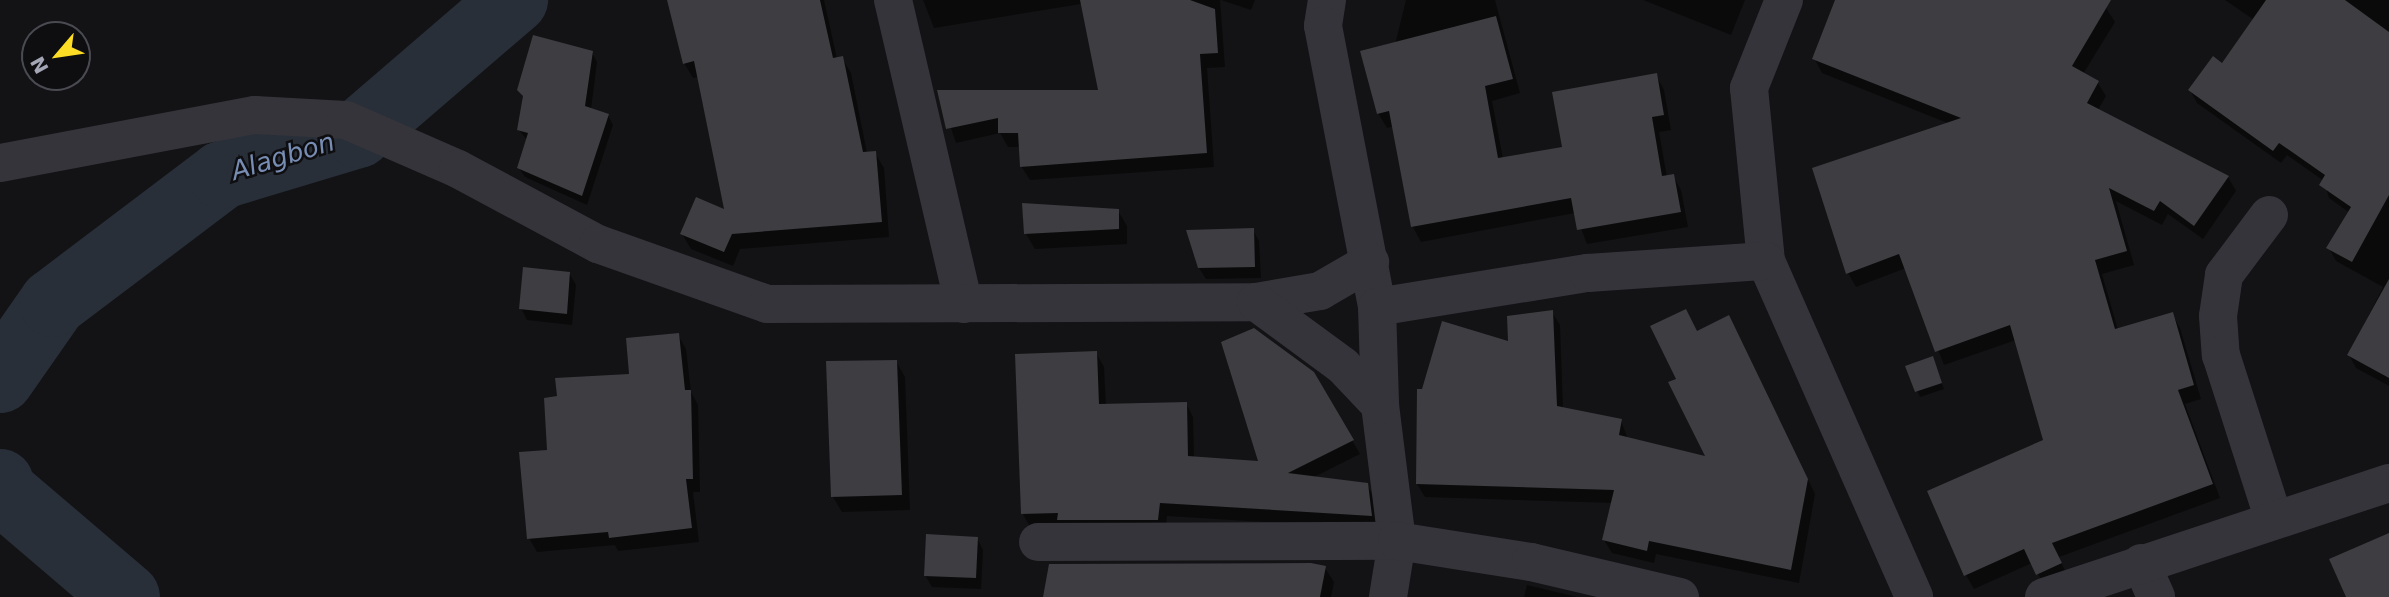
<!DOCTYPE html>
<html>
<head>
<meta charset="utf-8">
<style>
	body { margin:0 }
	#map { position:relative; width:2389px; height:597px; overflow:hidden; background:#131315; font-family:"DejaVu Sans",sans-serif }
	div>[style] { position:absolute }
	.shadow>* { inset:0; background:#0007 }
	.river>* { height:68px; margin:-34px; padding:0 34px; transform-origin:34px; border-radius:34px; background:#282f39 }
	.building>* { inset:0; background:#3d3d42 }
	.minor>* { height:38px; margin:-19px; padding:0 19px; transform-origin:19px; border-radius:19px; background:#34343a }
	span { translate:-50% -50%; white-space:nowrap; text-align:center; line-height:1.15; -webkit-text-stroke:5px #0e0e10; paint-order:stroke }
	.water-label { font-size:26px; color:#788db3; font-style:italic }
	.north { position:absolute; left:21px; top:21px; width:70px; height:70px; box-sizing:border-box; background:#0e0e10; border:2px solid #4a4b52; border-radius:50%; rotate:241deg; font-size:19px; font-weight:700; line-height:28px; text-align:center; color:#a4a6b6 }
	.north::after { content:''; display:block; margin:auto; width:24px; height:32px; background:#fcdc24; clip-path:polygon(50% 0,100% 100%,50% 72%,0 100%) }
</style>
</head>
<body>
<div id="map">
	<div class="shadow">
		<i style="clip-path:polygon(669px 0,824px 0,837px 59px,842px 58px,851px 73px,867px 153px,875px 153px,884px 168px,889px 237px,740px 249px,733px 266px,691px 249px,682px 234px,727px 212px,699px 77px,693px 78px,684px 63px)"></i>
		<i style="clip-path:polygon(923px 0,1220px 0,1225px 67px,1207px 68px,1214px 167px,1030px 180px,1021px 166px,1020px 147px,1008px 147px,1000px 133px,956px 143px,939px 92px,1100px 91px,1081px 4px,934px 28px)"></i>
		<i style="clip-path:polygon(1221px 0,1255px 0,1251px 10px)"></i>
		<i style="clip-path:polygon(1406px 0,1495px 0,1520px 93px,1492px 101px,1503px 159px,1564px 148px,1656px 75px,1664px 90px,1671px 130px,1659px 132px,1667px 177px,1673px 176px,1681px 190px,1688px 227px,1587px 244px,1575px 213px,1421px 242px,1413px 227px,1394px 126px,1387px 128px,1378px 113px)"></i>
		<i style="clip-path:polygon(1643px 0,1745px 0,1731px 35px)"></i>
		<i style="clip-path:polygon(1837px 0,2093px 0,2106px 8px,2115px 22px,2083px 74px,2097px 82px,2106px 96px,2098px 110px,2228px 177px,2236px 191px,2203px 239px,2168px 214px,2162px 225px,2116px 201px,2134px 265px,2102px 274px,2118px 330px,2172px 314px,2180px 328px,2201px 399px,2185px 404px,2220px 498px,2059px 557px,2068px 578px,2046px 588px,2032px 563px,1974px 589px,1966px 575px,2045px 441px,2016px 340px,1944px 365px,1906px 268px,1856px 287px,1848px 273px,1950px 124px,1822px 73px,1814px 58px)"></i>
		<i style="clip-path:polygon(2225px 0,2389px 0,2389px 386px,2356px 368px,2349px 355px,2383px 287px,2336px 261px,2329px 248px,2350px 213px,2329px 198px,2324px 181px,2287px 155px,2281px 163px,2197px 103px,2190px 90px,2223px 65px,2254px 20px)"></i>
		<i style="clip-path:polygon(592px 53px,597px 62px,591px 109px,608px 115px,613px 125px,587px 205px,525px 177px,519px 168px,527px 140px,519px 130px,524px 98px,519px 89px)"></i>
		<i style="clip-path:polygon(1118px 211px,1127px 226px,1127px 244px,1035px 249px,1026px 234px)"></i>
		<i style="clip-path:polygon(1253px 230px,1259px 241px,1261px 278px,1206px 279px,1199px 268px)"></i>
		<i style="clip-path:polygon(569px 273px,576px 285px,572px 325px,527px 320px,521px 308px)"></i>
		<i style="clip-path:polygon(1552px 312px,1560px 325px,1563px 409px,1621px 421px,1628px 439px,1708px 458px,1679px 380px,1697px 333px,1736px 330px,1815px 494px,1799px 583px,1656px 554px,1654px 563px,1612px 553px,1604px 540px,1613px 503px,1425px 497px,1417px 484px,1423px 390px,1510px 343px)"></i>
		<i style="clip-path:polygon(678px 335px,686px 349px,691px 392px,698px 405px,700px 492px,693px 492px,699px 542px,618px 551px,615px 545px,537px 552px,529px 538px,558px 398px,631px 375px)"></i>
		<i style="clip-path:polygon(1096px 353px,1104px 367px,1106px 406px,1186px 403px,1193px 417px,1194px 458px,1260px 463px,1313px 373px,1360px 454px,1312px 478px,1367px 485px,1375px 499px,1378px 529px,1167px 516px,1165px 533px,1030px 527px,1023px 514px)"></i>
		<i style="clip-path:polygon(1932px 358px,1944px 389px,1920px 397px,1907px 367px)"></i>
		<i style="clip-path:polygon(896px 361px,905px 377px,910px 510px,842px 512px,833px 497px)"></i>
		<i style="clip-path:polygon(977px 538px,983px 550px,981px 589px,932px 587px,925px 575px)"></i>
		<i style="clip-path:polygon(1325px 568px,1334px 582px,1331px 597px,1044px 597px)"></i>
		<i style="clip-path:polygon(1527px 585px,1577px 597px,1524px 597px)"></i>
	</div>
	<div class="river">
		<i style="left:0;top:379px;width:93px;rotate:-55.1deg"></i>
		<i style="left:53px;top:303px;width:212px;rotate:-37.1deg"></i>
		<i style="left:222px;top:175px;width:142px;rotate:-16.8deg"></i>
		<i style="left:358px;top:134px;width:206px;rotate:-40.7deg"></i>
		<i style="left:0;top:483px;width:8px;rotate:76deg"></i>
		<i style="left:2px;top:491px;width:163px;rotate:40.5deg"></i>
	</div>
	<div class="building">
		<i style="clip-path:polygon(667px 0,820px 0,833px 58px,843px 56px,863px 152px,876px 151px,882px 222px,732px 234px,724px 252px,680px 234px,696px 197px,724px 209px,694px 61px,683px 64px)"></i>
		<i style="clip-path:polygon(1080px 0,1190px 0,1215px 9px,1218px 53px,1200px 54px,1207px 153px,1020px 167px,1018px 133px,998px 133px,998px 118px,946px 129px,937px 90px,1098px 90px)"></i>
		<i style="clip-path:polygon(1835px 0,2111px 0,2072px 66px,2099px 81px,2087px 103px,2229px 176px,2194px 226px,2160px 201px,2154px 211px,2109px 188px,2127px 251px,2095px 260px,2115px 329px,2173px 312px,2194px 385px,2178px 390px,2213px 484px,2052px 543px,2062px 563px,2036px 575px,2024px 549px,1964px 576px,1927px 491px,2043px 440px,2010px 325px,1935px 352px,1899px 254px,1846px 274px,1812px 168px,1961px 118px,1812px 59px)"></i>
		<i style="clip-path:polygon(2266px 0,2345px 0,2389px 32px,2389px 195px,2352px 262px,2326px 248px,2351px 207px,2319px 185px,2325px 175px,2279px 143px,2273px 151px,2188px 90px,2213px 56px,2222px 63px)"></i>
		<i style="clip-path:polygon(1496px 16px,1513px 79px,1485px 86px,1498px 158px,1562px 147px,1552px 92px,1657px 73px,1664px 115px,1652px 117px,1662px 176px,1674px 174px,1681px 212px,1577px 230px,1571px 198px,1411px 227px,1389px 111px,1377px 114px,1360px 51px)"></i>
		<i style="clip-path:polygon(533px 35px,593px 51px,585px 106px,609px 114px,582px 196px,517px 168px,528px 133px,517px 130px,523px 96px,517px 90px)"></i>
		<i style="clip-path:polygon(1022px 203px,1119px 209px,1119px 229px,1024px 234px)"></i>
		<i style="clip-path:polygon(1254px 228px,1255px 267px,1198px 268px,1186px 230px)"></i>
		<i style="clip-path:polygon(523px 267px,570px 272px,567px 314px,519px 309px)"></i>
		<i style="clip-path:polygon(2389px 279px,2389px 378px,2347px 355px)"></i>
		<i style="clip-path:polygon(1686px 309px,1697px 331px,1729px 315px,1808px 479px,1791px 570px,1649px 541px,1647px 551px,1602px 540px,1614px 490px,1416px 484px,1417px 389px,1422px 389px,1442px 321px,1508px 341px,1507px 316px,1553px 310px,1557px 406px,1622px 419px,1619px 435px,1705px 456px,1668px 382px,1676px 379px,1650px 326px)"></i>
		<i style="clip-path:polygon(1254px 328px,1314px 372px,1354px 440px,1288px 473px,1368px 483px,1372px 516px,1160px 503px,1158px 520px,1057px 520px,1058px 513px,1021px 514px,1015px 354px,1097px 351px,1099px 404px,1187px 402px,1188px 456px,1258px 461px,1221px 342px)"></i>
		<i style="clip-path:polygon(679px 333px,685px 390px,691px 390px,693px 479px,686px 479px,692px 528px,609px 538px,608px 532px,527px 539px,519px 452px,547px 450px,544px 398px,557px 396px,555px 378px,629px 374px,626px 338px)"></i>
		<i style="clip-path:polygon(1933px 356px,1942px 383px,1915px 392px,1905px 366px)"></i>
		<i style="clip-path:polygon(897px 360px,902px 495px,831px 497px,826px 361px)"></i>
		<i style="clip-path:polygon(2389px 533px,2389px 597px,2346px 597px,2329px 559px)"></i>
		<i style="clip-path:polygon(926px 534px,978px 537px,976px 578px,924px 576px)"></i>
		<i style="clip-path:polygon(1311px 563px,1326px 566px,1320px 597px,1043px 597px,1049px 564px)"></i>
	</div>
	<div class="minor">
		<i style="left:893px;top:0;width:312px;rotate:76.9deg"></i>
		<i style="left:1327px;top:0;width:26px;rotate:99deg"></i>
		<i style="left:1323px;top:26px;width:286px;rotate:79.1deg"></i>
		<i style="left:1377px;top:307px;width:98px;rotate:88.2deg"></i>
		<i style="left:1380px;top:405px;width:137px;rotate:82.9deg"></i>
		<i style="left:1397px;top:541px;width:57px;rotate:99.1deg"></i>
		<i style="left:1784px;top:0;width:95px;rotate:111.7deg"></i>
		<i style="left:1749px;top:88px;width:174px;rotate:84.4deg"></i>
		<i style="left:1766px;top:261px;width:367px;rotate:66.2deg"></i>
		<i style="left:0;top:163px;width:259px;rotate:-10.7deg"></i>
		<i style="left:255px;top:115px;width:91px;rotate:3.1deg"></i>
		<i style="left:346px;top:120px;width:122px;rotate:23.6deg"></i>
		<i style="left:458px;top:169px;width:159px;rotate:28.2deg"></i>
		<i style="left:598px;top:244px;width:179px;rotate:19.5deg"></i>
		<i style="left:767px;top:304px;width:489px;rotate:-0.2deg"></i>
		<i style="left:1256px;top:302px;width:65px;rotate:-9.8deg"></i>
		<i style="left:1320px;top:291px;width:58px;rotate:-30.1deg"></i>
		<i style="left:2269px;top:215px;width:75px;rotate:126.9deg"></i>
		<i style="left:2224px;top:275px;width:41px;rotate:98.3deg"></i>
		<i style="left:2218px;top:316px;width:39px;rotate:86deg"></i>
		<i style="left:2221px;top:355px;width:173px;rotate:72.2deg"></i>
		<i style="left:1256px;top:302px;width:108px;rotate:36.3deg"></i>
		<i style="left:1343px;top:366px;width:54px;rotate:46.5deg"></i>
		<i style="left:1377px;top:307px;width:214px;rotate:-9.2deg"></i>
		<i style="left:1588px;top:273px;width:178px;rotate:-3.9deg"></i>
		<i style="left:1038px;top:542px;width:359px;rotate:-0.2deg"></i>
		<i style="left:1397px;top:541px;width:136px;rotate:8.9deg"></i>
		<i style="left:1531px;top:562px;width:153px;rotate:13.2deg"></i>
		<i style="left:2141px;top:563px;width:37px;rotate:66deg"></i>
		<i style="left:2044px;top:597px;width:363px;rotate:-18.3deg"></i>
	</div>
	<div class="water-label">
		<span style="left:283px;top:157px;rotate:-17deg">Alagbon</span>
	</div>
	<div class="north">N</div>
</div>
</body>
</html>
